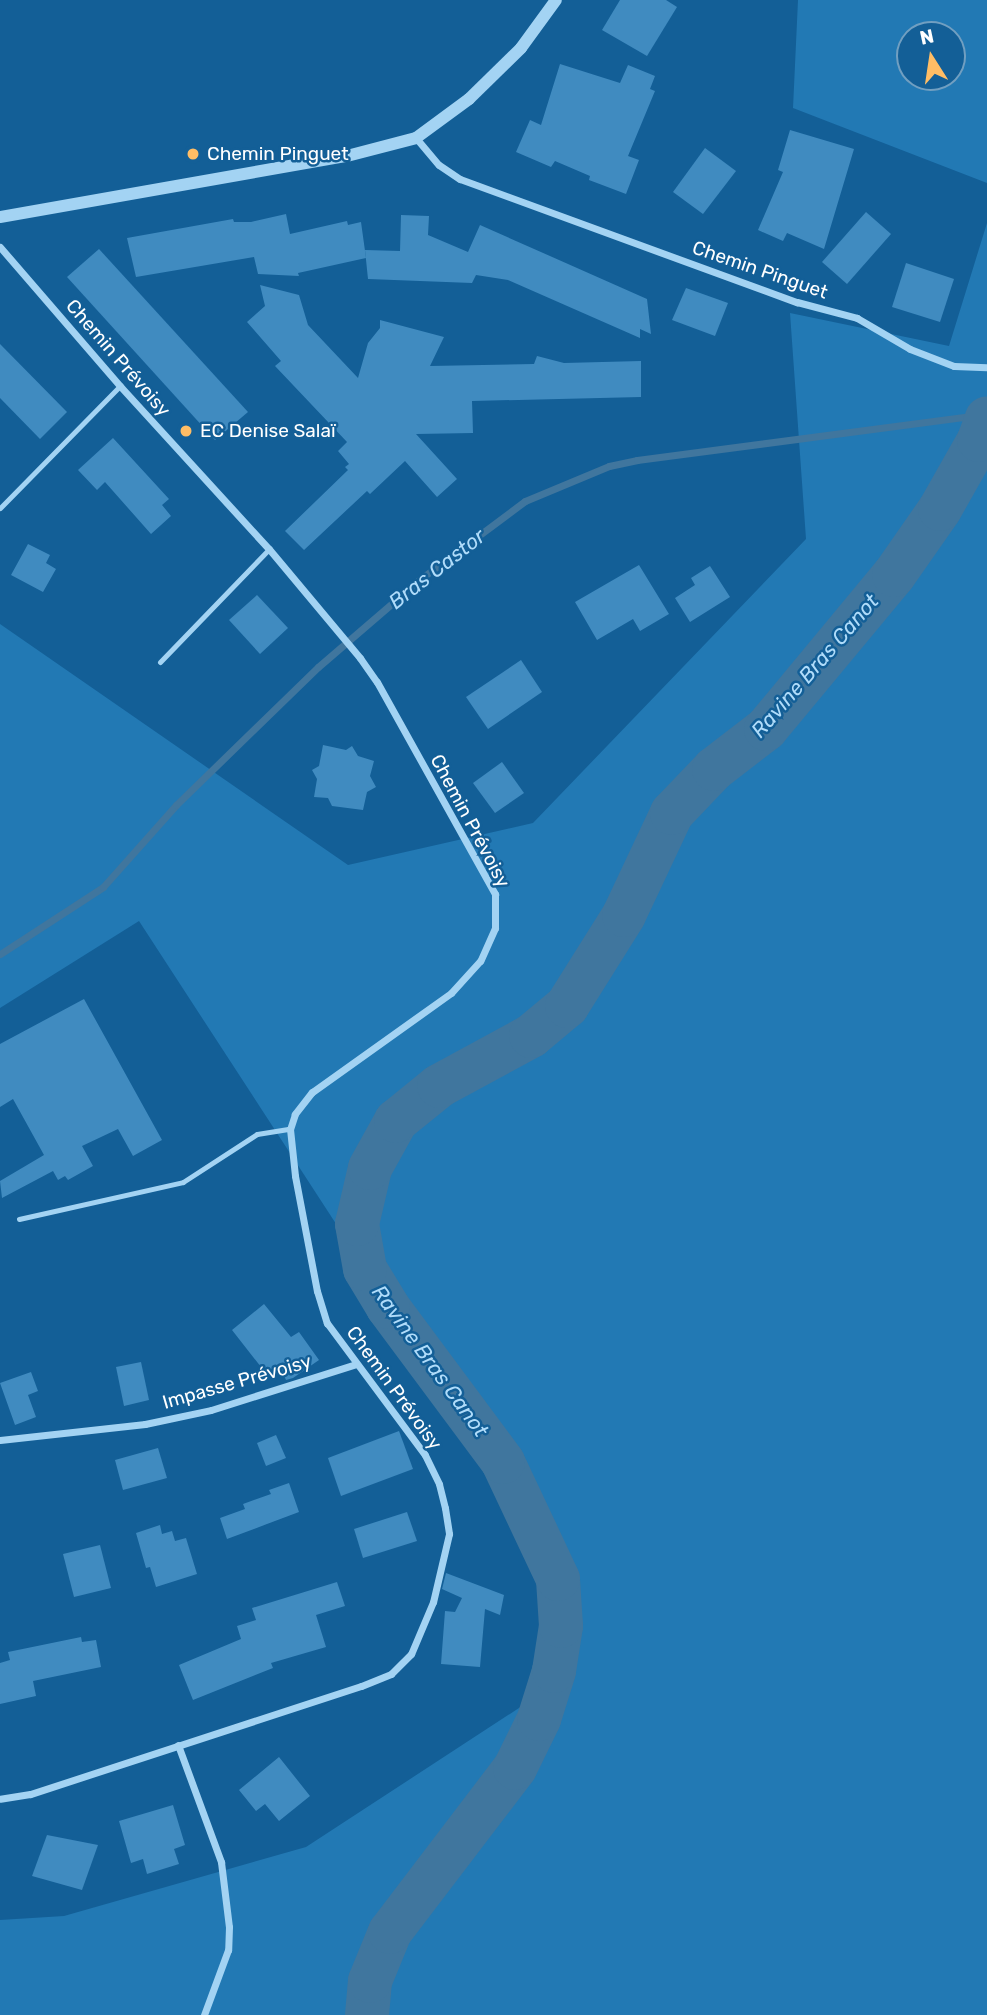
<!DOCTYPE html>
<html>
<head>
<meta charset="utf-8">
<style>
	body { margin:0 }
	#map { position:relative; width:987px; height:2015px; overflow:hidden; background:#135f97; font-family:Rubik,sans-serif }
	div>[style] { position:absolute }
	.green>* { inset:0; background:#2279b4 }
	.stream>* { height:7px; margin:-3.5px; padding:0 3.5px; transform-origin:3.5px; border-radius:3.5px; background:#40769e }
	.river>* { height:44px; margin:-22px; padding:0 22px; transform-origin:22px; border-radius:22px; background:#40769e }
	.building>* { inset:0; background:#408bc0 }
	.service>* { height:5px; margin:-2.5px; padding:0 2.5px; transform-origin:2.5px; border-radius:2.5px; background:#a3d3f3 }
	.minor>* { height:7px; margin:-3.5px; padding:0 3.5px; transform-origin:3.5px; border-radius:3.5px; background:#a3d3f3 }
	.tertiary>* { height:12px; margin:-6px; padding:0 6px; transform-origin:6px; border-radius:6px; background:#a3d3f3 }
	.dots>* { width:19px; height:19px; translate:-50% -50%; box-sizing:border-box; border:4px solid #135f97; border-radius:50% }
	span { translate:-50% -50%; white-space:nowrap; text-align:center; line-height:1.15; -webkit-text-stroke:5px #135f97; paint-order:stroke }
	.poi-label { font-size:19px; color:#fff }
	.left { translate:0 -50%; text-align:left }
	.street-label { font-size:19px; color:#fff }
	.water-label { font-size:21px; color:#b0dcfa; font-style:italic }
	.north { position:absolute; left:896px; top:21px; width:70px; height:70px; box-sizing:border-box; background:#135f97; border:2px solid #719fc1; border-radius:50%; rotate:348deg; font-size:19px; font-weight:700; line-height:28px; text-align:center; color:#fff }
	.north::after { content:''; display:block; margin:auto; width:24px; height:32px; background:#ffbd65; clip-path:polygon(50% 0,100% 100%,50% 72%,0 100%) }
</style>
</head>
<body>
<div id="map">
	<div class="green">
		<i style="clip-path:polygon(evenodd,798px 0,987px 0,987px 183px,793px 108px,798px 0,952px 35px,952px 77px,910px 77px,910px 35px,952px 35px)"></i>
		<i style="clip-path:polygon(987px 223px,987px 2015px,0 2015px,0 1920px,64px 1916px,306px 1847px,522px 1706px,548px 1609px,461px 1416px,139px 921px,0 1008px,0 624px,348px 865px,533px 823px,806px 539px,790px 313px,949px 346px)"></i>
	</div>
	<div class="stream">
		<i style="left:0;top:954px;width:123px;rotate:-33deg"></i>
		<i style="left:103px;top:887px;width:110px;rotate:-48.3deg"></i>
		<i style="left:176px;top:805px;width:198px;rotate:-44.2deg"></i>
		<i style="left:318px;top:667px;width:133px;rotate:-40.7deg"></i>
		<i style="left:419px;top:580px;width:132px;rotate:-36.7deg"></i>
		<i style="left:525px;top:501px;width:91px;rotate:-22.6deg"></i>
		<i style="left:609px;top:466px;width:29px;rotate:-12deg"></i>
		<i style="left:637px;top:460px;width:353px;rotate:-7.5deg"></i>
	</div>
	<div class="river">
		<i style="left:367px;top:2015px;width:34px;rotate:-85deg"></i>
		<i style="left:370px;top:1981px;width:53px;rotate:-67.8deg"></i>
		<i style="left:390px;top:1932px;width:206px;rotate:-52.7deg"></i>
		<i style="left:515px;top:1768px;width:55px;rotate:-63.9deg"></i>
		<i style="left:539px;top:1719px;width:50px;rotate:-72.6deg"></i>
		<i style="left:554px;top:1671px;width:46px;rotate:-81.2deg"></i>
		<i style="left:561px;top:1626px;width:47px;rotate:-93.7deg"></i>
		<i style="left:558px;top:1579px;width:129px;rotate:-115.2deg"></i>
		<i style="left:503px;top:1462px;width:193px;rotate:-126.6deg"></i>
		<i style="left:388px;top:1307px;width:44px;rotate:-121.2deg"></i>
		<i style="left:365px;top:1269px;width:46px;rotate:-100.1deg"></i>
		<i style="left:357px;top:1224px;width:57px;rotate:-76.9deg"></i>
		<i style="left:370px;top:1168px;width:54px;rotate:-61deg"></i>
		<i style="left:396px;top:1121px;width:55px;rotate:-39.1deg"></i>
		<i style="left:439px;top:1086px;width:105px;rotate:-28.5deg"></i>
		<i style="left:531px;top:1036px;width:47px;rotate:-39.8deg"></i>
		<i style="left:567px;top:1006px;width:107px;rotate:-57.9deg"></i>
		<i style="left:624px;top:915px;width:113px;rotate:-64.8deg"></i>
		<i style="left:672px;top:813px;width:61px;rotate:-46.3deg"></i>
		<i style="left:714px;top:769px;width:66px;rotate:-37.6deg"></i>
		<i style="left:766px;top:729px;width:200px;rotate:-50.3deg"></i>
		<i style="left:894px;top:575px;width:80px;rotate:-55.1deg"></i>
		<i style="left:940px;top:509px;width:79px;rotate:-60.5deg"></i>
		<i style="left:979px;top:440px;width:23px;rotate:-70deg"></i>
	</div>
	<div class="building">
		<i style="clip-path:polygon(620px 0,666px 0,677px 7px,647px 56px,602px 30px)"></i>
		<i style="clip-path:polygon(560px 64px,620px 83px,628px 65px,655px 76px,650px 89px,655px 91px,628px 156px,639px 160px,626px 194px,589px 180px,590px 176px,555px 161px,551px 167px,516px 152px,530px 120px,541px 125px)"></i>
		<i style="clip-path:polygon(790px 130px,854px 149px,824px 249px,787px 233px,783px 241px,758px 230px,783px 172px,778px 170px)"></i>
		<i style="clip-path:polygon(705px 148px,736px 171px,703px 214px,673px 192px)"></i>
		<i style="clip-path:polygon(866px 212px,891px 234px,847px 284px,822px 262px)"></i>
		<i style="clip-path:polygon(286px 214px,290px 234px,347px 221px,348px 225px,361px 222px,366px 258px,298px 273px,299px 276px,258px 274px,254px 257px,136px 277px,127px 238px,233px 219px,234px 222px,251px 222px)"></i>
		<i style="clip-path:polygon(401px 215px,429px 216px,428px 235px,468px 252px,480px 225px,647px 299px,651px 334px,640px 329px,640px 338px,508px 280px,476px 275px,472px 283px,368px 279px,365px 250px,400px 251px)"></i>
		<i style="clip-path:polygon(99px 249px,248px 412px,215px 440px,67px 277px)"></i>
		<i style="clip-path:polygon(906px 263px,954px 279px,940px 322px,892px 307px)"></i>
		<i style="clip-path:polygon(260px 285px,299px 295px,308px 325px,358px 378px,368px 343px,380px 328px,380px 320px,444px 337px,430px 366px,534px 364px,537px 356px,564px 363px,641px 361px,641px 397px,472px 401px,473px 433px,416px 434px,457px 479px,437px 497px,405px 461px,370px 494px,367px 491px,304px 550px,285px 531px,348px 470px,345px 467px,349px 464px,338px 451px,347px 442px,275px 366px,281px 361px,247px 322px,265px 306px)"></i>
		<i style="clip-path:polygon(686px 288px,728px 303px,715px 336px,672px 320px)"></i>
		<i style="clip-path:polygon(0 344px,67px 412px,40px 439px,0 398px)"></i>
		<i style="clip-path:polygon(113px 438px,169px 499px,162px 505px,171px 516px,151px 534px,105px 482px,97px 490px,78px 470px)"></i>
		<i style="clip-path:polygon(28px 544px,50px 555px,46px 563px,56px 569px,43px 592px,11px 575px)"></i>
		<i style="clip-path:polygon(639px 565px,669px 614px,640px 631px,633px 619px,597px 640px,575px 602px)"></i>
		<i style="clip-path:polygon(710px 566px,730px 597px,690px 622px,675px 598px,695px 585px,691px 578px)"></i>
		<i style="clip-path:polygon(257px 595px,288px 628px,260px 654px,229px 620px)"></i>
		<i style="clip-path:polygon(521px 660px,542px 692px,488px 729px,466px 697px)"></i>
		<i style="clip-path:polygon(323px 745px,346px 750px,352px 746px,358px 756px,374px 761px,370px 776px,376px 787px,367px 792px,363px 810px,332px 806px,328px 798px,314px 797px,317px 779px,312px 770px,319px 766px)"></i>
		<i style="clip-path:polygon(502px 762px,524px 793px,495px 813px,473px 783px)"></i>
		<i style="clip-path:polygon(84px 999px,162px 1140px,133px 1156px,118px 1129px,82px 1146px,93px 1166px,68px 1180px,65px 1176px,58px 1180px,53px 1171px,2px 1198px,0 1181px,44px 1155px,13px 1099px,0 1107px,0 1044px)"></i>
		<i style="clip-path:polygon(264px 1304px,291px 1337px,299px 1332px,319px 1360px,293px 1378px,286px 1380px,280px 1367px,268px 1376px,232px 1330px)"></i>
		<i style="clip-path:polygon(141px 1362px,149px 1400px,124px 1406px,116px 1367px)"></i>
		<i style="clip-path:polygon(31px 1372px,38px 1391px,28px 1395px,36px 1417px,15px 1425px,0 1383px)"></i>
		<i style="clip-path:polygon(399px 1431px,413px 1469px,341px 1496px,328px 1458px)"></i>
		<i style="clip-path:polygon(276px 1435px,286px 1458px,266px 1466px,257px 1443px)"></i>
		<i style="clip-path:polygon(158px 1448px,167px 1478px,123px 1490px,115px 1460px)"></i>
		<i style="clip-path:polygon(289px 1483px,299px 1512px,227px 1539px,220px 1518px,245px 1509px,243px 1504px,271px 1494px,269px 1490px)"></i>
		<i style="clip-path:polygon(407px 1512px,417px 1541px,363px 1558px,354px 1529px)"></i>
		<i style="clip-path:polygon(160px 1525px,162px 1534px,172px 1531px,175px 1541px,186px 1538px,197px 1574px,156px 1587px,150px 1567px,146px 1568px,136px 1533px)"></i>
		<i style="clip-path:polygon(100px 1545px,111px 1588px,74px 1597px,63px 1554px)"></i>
		<i style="clip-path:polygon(446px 1573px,504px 1595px,500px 1615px,485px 1609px,480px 1667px,441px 1664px,445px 1611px,455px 1612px,462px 1598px,442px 1589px)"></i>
		<i style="clip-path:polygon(337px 1582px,345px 1606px,316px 1615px,326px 1647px,271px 1663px,273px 1668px,193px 1700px,179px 1665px,241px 1639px,237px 1626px,256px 1620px,252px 1608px)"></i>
		<i style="clip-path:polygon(81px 1637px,82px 1642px,96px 1640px,101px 1667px,33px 1681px,36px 1696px,0 1704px,0 1663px,10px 1660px,8px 1652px)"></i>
		<i style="clip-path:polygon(279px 1757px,310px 1796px,279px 1821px,265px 1804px,256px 1811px,239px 1790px)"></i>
		<i style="clip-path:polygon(173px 1805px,185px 1845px,174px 1849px,179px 1864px,147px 1874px,143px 1859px,131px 1863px,119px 1821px)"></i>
		<i style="clip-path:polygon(47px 1835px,98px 1845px,82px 1890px,32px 1876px)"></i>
	</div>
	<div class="service">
		<i style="left:0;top:508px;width:171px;rotate:-45.5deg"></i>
		<i style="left:160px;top:662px;width:157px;rotate:-46deg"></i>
		<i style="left:19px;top:1219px;width:168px;rotate:-12.7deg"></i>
		<i style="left:183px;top:1182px;width:88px;rotate:-33deg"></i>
		<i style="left:257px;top:1134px;width:33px;rotate:-9deg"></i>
	</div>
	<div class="minor">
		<i style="left:416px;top:138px;width:35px;rotate:50deg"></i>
		<i style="left:439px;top:165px;width:25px;rotate:34deg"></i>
		<i style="left:460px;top:179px;width:359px;rotate:20.1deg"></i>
		<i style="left:797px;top:302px;width:62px;rotate:14.9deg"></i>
		<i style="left:857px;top:318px;width:61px;rotate:30.3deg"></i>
		<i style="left:910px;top:349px;width:47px;rotate:21.1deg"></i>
		<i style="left:954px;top:366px;width:33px;rotate:2deg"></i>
		<i style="left:0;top:247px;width:184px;rotate:49.2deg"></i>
		<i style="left:120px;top:386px;width:221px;rotate:47.6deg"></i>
		<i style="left:269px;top:549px;width:142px;rotate:50.1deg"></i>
		<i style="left:360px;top:658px;width:29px;rotate:55deg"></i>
		<i style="left:377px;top:682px;width:243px;rotate:60.9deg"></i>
		<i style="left:495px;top:894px;width:34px;rotate:90deg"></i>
		<i style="left:495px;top:928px;width:36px;rotate:114deg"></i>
		<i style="left:480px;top:961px;width:43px;rotate:132.2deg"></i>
		<i style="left:451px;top:993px;width:171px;rotate:144.5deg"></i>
		<i style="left:312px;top:1092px;width:28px;rotate:128deg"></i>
		<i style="left:295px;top:1114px;width:16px;rotate:108deg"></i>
		<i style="left:290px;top:1129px;width:47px;rotate:83.9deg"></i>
		<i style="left:295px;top:1176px;width:117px;rotate:79.2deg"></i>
		<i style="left:317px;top:1291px;width:34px;rotate:73deg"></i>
		<i style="left:327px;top:1323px;width:164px;rotate:53.4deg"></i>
		<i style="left:425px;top:1455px;width:32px;rotate:64deg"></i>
		<i style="left:439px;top:1484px;width:25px;rotate:76deg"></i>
		<i style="left:445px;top:1508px;width:26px;rotate:81deg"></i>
		<i style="left:449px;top:1534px;width:70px;rotate:103.2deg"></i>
		<i style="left:433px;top:1602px;width:56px;rotate:112.9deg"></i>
		<i style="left:411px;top:1654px;width:28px;rotate:135deg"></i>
		<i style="left:391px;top:1674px;width:32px;rotate:158deg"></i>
		<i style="left:361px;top:1686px;width:348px;rotate:161.9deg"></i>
		<i style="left:30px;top:1794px;width:30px;rotate:171deg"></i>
		<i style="left:0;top:1440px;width:146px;rotate:-6.3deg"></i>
		<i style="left:145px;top:1424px;width:67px;rotate:-12deg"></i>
		<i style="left:211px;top:1410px;width:152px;rotate:-17.6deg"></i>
		<i style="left:178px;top:1745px;width:125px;rotate:69.8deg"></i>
		<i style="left:221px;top:1862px;width:65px;rotate:83deg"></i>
		<i style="left:229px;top:1927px;width:23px;rotate:92deg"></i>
		<i style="left:228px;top:1950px;width:69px;rotate:110.3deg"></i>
	</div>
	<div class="tertiary">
		<i style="left:0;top:217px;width:352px;rotate:-10deg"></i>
		<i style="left:347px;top:156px;width:71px;rotate:-14.6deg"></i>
		<i style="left:416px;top:138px;width:66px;rotate:-36.3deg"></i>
		<i style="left:469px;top:99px;width:73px;rotate:-44.4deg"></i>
		<i style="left:521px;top:48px;width:59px;rotate:-53.9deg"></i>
	</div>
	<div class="dots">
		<i style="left:193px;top:154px;background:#ffbd65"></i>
		<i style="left:186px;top:431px;background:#ffbd65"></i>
	</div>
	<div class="poi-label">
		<span class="left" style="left:207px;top:154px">Chemin Pinguet</span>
		<span class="left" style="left:200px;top:431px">EC Denise Salaï</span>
	</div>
	<div class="street-label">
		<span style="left:760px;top:270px;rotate:19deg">Chemin Pinguet</span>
		<span style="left:118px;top:358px;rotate:49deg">Chemin Prévoisy</span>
		<span style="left:470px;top:821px;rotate:62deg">Chemin Prévoisy</span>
		<span style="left:237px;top:1382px;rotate:-16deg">Impasse Prévoisy</span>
		<span style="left:394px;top:1388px;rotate:54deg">Chemin Prévoisy</span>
	</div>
	<div class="water-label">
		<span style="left:437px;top:569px;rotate:-38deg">Bras Castor</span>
		<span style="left:815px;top:666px;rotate:-49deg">Ravine Bras Canot</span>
		<span style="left:430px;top:1361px;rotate:54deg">Ravine Bras Canot</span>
	</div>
	<div class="north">N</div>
</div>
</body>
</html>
